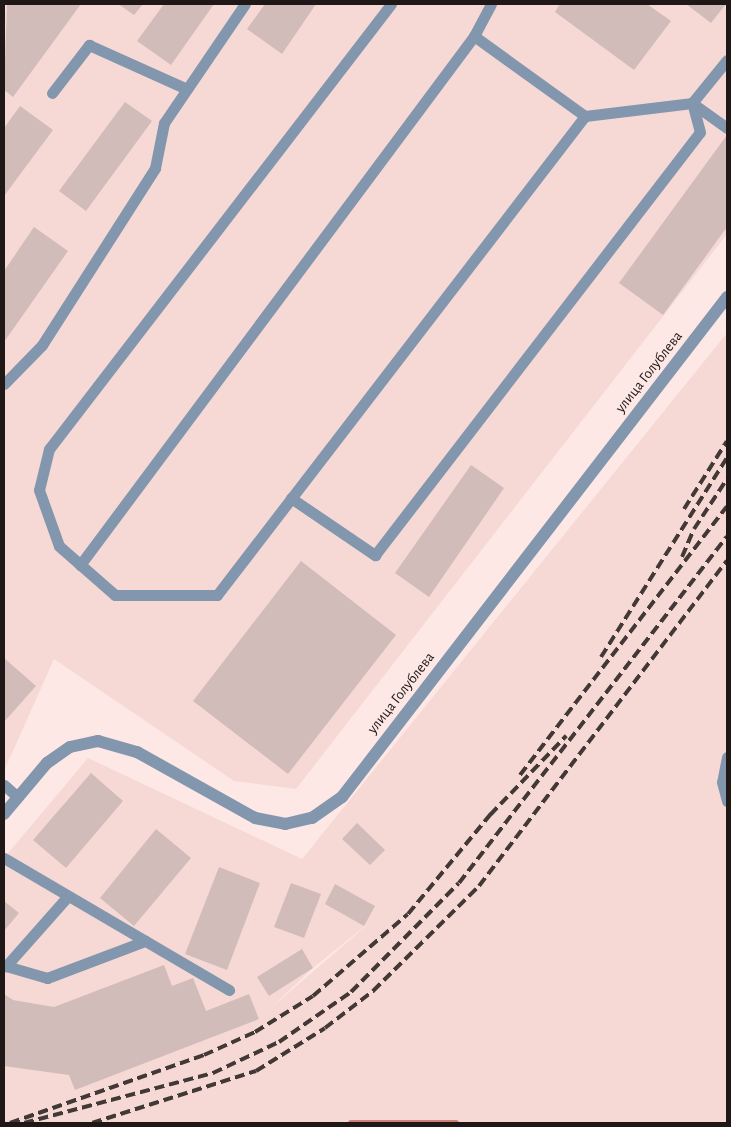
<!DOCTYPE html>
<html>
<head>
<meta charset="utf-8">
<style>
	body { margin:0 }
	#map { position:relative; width:731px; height:1127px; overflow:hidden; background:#fde8e5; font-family:"Alegreya Sans",sans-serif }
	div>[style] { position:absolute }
	.built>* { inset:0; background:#f6d9d5 }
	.stream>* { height:6px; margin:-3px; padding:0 3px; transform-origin:3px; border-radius:3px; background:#cb8178 }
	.building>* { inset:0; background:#d1bcba }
	.service>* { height:11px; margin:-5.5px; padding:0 5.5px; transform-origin:5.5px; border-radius:5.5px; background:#8296ae }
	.minor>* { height:12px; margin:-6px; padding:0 6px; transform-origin:6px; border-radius:6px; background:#8296ae }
	.rail>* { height:4px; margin-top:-2px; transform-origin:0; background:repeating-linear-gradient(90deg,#423937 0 10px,transparent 0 15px) }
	span { translate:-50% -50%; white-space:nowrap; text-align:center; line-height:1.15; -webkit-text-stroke:5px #fde8e5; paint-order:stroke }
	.street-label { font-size:15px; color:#1f1817 }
	.frame { position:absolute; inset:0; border:5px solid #1f1817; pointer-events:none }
</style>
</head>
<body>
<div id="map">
	<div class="built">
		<i style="clip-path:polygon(4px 4px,727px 4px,727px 234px,296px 789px,234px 781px,54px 659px,4px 771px)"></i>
		<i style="clip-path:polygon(evenodd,727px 333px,727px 1123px,4px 1123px,4px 858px,88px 758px,302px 859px,727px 333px,374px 919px,272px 1007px,313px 968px,374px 919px)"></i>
	</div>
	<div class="stream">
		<i style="left:351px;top:1123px;width:105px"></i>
	</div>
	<div class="building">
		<i style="clip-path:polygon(7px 4px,81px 4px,13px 97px,4px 90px)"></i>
		<i style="clip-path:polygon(118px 4px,143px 4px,134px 15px)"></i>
		<i style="clip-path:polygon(164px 4px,214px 4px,171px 65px,137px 41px)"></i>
		<i style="clip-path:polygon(265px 4px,316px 4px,282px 54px,247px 29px)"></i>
		<i style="clip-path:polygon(560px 4px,647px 4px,671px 21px,634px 70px,555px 12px)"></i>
		<i style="clip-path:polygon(686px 4px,726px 4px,711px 23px)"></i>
		<i style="clip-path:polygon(125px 102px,152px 121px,86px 211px,59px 191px)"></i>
		<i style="clip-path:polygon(20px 106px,53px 130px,4px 196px,4px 128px)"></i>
		<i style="clip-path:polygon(727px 135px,727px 227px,663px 315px,619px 283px)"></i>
		<i style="clip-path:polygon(34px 227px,68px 251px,4px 342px,4px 271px)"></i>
		<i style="clip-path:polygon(471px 465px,504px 488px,429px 597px,395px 573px)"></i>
		<i style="clip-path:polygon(301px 561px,396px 635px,288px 774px,193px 701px)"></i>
		<i style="clip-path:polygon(4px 658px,36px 686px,4px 722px)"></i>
		<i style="clip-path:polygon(91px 773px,123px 801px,66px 868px,33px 840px)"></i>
		<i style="clip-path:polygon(357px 823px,385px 850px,370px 865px,342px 839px)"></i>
		<i style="clip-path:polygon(156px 829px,191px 858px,134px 926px,100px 898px)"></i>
		<i style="clip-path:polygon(219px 867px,260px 883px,227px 970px,185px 954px)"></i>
		<i style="clip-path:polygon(291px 883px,321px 894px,304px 938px,274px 927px)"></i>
		<i style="clip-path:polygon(335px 884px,375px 906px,364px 926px,325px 904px)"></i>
		<i style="clip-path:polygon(4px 901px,19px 913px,4px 931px)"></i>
		<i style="clip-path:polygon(302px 949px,313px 968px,269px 996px,257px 977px)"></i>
		<i style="clip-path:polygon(164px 965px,172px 986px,193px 978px,206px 1011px,249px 994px,259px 1019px,75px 1090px,69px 1075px,4px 1066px,4px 994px,13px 1000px,54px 1007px)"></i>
	</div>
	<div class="service">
		<i style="left:391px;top:4px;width:561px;rotate:127.54deg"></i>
		<i style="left:49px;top:449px;width:42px;rotate:103.7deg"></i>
		<i style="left:39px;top:490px;width:59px;rotate:70.3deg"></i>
		<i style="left:59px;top:546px;width:74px;rotate:41.2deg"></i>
		<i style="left:115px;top:595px;width:102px"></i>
		<i style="left:217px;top:595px;width:604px;rotate:-52.47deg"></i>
		<i style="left:474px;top:36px;width:36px;rotate:-62deg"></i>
		<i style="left:52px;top:93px;width:61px;rotate:-52.4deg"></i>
		<i style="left:89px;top:45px;width:107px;rotate:24.2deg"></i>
		<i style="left:692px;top:103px;width:43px;rotate:35.5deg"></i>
		<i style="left:4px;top:384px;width:54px;rotate:-45.7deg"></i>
		<i style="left:42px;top:345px;width:210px;rotate:-57.4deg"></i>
		<i style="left:155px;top:168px;width:46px;rotate:-78.7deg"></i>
		<i style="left:164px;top:123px;width:144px;rotate:-55.8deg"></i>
		<i style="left:291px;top:498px;width:102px;rotate:34.2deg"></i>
		<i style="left:375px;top:555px;width:533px;rotate:-52.46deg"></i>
		<i style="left:700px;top:132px;width:30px;rotate:-105deg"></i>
		<i style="left:80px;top:565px;width:660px;rotate:-53.32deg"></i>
		<i style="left:474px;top:36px;width:137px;rotate:35.8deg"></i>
		<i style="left:585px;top:116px;width:108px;rotate:-6.9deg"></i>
		<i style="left:692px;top:103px;width:55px;rotate:-50.9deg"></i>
		<i style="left:727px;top:757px;width:25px;rotate:101deg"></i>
		<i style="left:722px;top:782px;width:20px;rotate:75deg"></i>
		<i style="left:4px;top:785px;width:18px;rotate:41deg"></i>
		<i style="left:4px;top:858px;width:261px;rotate:30.4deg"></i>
		<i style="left:68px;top:896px;width:94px;rotate:131.5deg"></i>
		<i style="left:6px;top:966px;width:43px;rotate:16.3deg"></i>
		<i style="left:47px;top:978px;width:105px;rotate:-20.7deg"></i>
	</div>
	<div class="minor">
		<i style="left:4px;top:814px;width:67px;rotate:-49.9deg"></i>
		<i style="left:47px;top:763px;width:28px;rotate:-35deg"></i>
		<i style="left:70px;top:747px;width:29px;rotate:-12deg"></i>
		<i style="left:98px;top:741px;width:41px;rotate:15.8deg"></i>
		<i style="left:137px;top:752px;width:135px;rotate:29.2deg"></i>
		<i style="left:255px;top:818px;width:31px;rotate:11deg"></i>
		<i style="left:285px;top:824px;width:28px;rotate:-13deg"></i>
		<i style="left:312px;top:818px;width:37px;rotate:-35deg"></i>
		<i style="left:342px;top:797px;width:631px;rotate:-52.4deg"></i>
	</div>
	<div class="rail">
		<i style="left:684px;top:509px;width:80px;rotate:-57.7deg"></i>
		<i style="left:682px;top:557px;width:30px;rotate:-67deg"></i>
		<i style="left:694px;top:529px;width:60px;rotate:-56.6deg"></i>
		<i style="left:601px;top:657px;width:236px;rotate:-57.7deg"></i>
		<i style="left:520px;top:775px;width:339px;rotate:-52.4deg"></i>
		<i style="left:10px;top:1123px;width:206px;rotate:-19.3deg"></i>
		<i style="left:204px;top:1055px;width:56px;rotate:-24.3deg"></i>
		<i style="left:255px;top:1032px;width:68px;rotate:-31.8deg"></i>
		<i style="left:313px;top:996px;width:125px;rotate:-40.8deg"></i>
		<i style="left:408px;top:914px;width:129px;rotate:-50.4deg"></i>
		<i style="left:490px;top:815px;width:110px;rotate:-46.1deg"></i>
		<i style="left:24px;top:1123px;width:196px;rotate:-14.8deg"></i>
		<i style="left:213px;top:1073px;width:73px;rotate:-25.2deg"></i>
		<i style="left:279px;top:1042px;width:88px;rotate:-34.8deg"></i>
		<i style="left:351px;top:992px;width:153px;rotate:-45.3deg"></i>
		<i style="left:459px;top:883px;width:438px;rotate:-52.3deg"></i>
		<i style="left:92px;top:1123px;width:172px;rotate:-17.6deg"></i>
		<i style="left:256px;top:1071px;width:81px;rotate:-31.9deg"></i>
		<i style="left:325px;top:1028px;width:61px;rotate:-37.6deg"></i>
		<i style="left:373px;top:991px;width:149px;rotate:-44.7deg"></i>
		<i style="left:479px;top:886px;width:409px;rotate:-52.7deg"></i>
	</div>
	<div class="street-label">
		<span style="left:649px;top:372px;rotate:-52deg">улица Голублева</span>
		<span style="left:401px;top:693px;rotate:-52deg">улица Голублева</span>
	</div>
	<div class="frame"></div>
</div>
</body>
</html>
